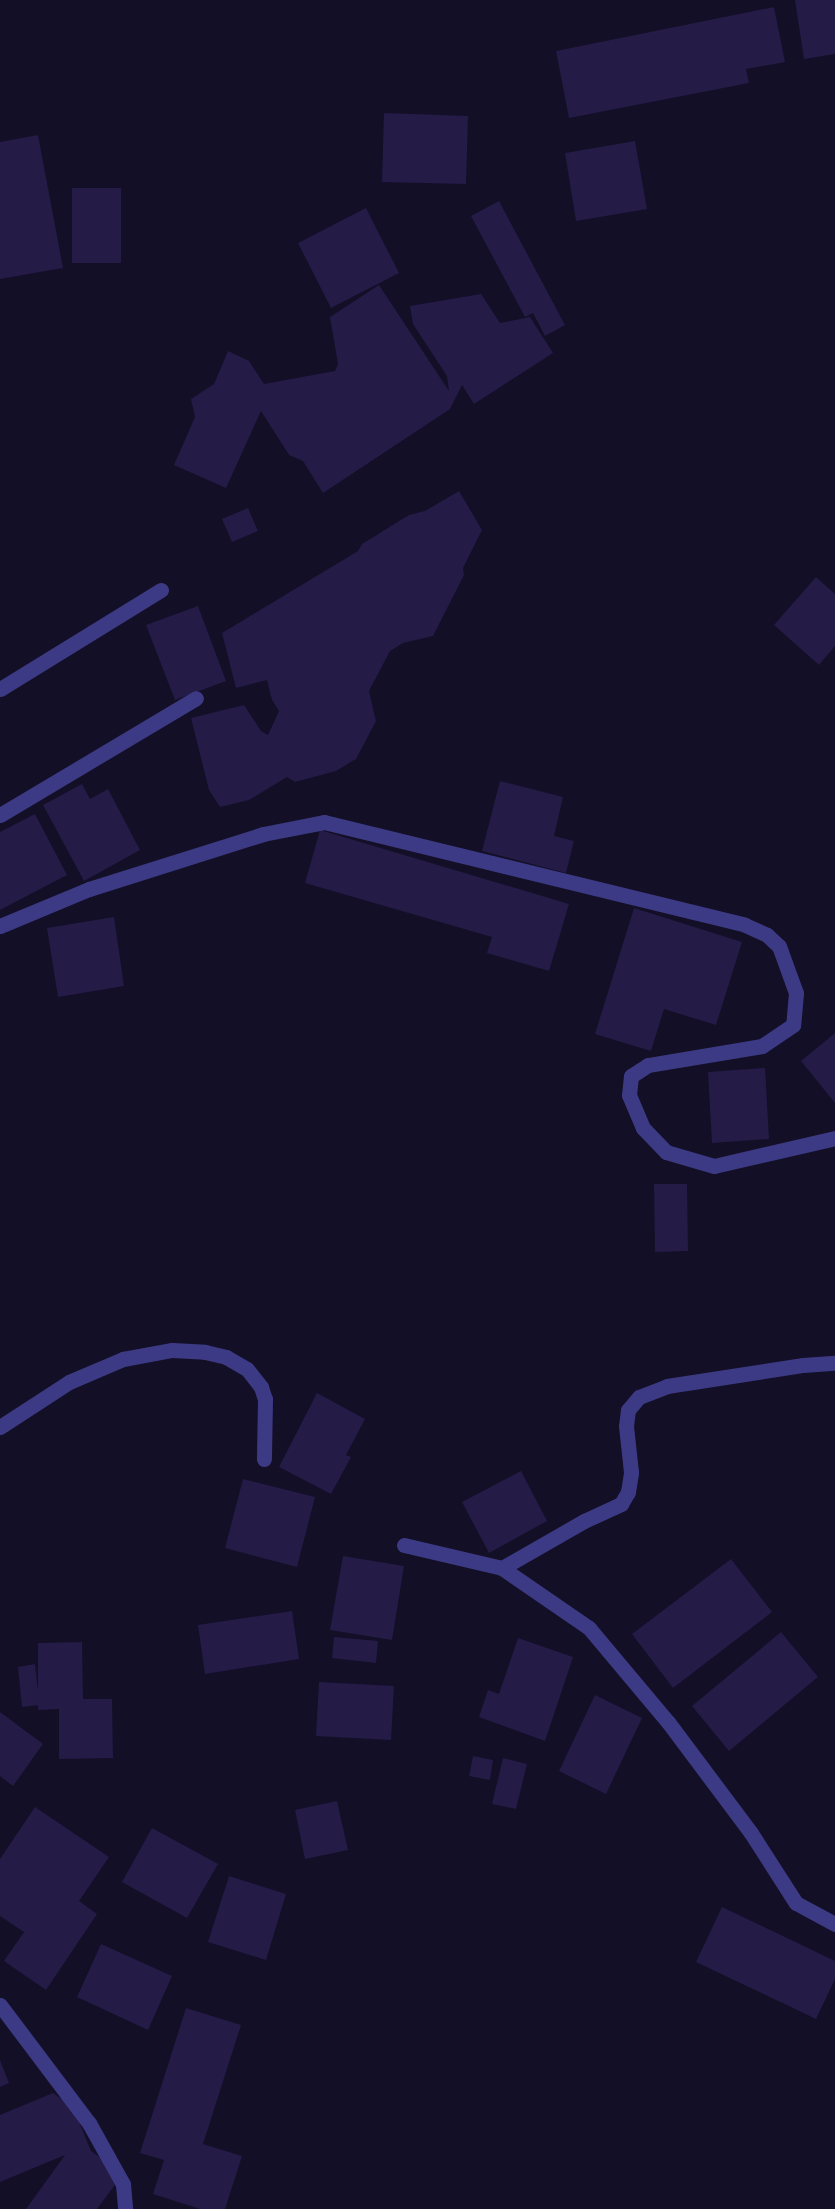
<!DOCTYPE html>
<html>
<head>
<meta charset="utf-8">
<style>
	body { margin:0 }
	#map { position:relative; width:835px; height:2209px; overflow:hidden; background:#130f26; font-family:"Varela Round",sans-serif }
	div>[style] { position:absolute }
	.building>* { inset:0; background:#241b47 }
	.street>* { height:15px; margin:-7.5px; padding:0 7.5px; transform-origin:7.5px; border-radius:7.5px; background:#3d3a85 }
	span { translate:-50% -50%; white-space:nowrap; text-align:center; line-height:1.15; -webkit-text-stroke:4.5px #130f26; paint-order:stroke }
</style>
</head>
<body>
<div id="map">
	<div class="building">
		<i style="clip-path:polygon(795px 0,835px 0,835px 54px,804px 59px)"></i>
		<i style="clip-path:polygon(774px 7px,785px 62px,746px 69px,749px 83px,569px 118px,556px 51px)"></i>
		<i style="clip-path:polygon(384px 113px,468px 116px,466px 184px,382px 182px)"></i>
		<i style="clip-path:polygon(38px 135px,63px 268px,0 279px,0 142px)"></i>
		<i style="clip-path:polygon(635px 141px,647px 209px,576px 221px,565px 153px)"></i>
		<i style="clip-path:polygon(72px 188px,121px 188px,121px 263px,72px 263px)"></i>
		<i style="clip-path:polygon(499px 201px,565px 325px,545px 336px,533px 313px,525px 317px,471px 216px)"></i>
		<i style="clip-path:polygon(366px 208px,399px 273px,331px 308px,298px 243px)"></i>
		<i style="clip-path:polygon(379px 285px,449px 391px,447px 376px,413px 324px,410px 306px,481px 294px,500px 323px,530px 317px,553px 353px,474px 404px,462px 385px,450px 409px,323px 493px,303px 461px,289px 455px,261px 411px,226px 488px,174px 465px,195px 417px,191px 399px,214px 384px,228px 351px,249px 361px,264px 384px,335px 371px,338px 364px,330px 317px)"></i>
		<i style="clip-path:polygon(459px 491px,482px 530px,463px 568px,464px 575px,433px 636px,403px 643px,390px 651px,369px 691px,376px 721px,356px 759px,336px 771px,295px 782px,287px 777px,249px 800px,220px 807px,209px 790px,191px 718px,244px 705px,261px 731px,268px 735px,279px 711px,272px 700px,267px 680px,236px 688px,222px 633px,358px 551px,362px 544px,409px 515px,425px 511px)"></i>
		<i style="clip-path:polygon(248px 508px,258px 531px,232px 542px,222px 519px)"></i>
		<i style="clip-path:polygon(816px 577px,835px 594px,835px 646px,819px 665px,774px 625px)"></i>
		<i style="clip-path:polygon(198px 606px,226px 681px,175px 700px,146px 625px)"></i>
		<i style="clip-path:polygon(500px 781px,563px 797px,554px 836px,574px 841px,566px 873px,482px 851px)"></i>
		<i style="clip-path:polygon(82px 784px,90px 799px,108px 789px,140px 850px,84px 881px,43px 805px)"></i>
		<i style="clip-path:polygon(35px 814px,67px 875px,0 910px,0 832px)"></i>
		<i style="clip-path:polygon(320px 830px,569px 904px,549px 971px,487px 953px,492px 937px,305px 883px)"></i>
		<i style="clip-path:polygon(634px 908px,742px 942px,716px 1025px,664px 1009px,651px 1051px,595px 1034px)"></i>
		<i style="clip-path:polygon(114px 917px,124px 986px,58px 997px,47px 928px)"></i>
		<i style="clip-path:polygon(835px 1033px,835px 1103px,801px 1061px)"></i>
		<i style="clip-path:polygon(765px 1068px,769px 1139px,712px 1143px,708px 1072px)"></i>
		<i style="clip-path:polygon(654px 1184px,687px 1184px,688px 1251px,655px 1252px)"></i>
		<i style="clip-path:polygon(317px 1393px,365px 1419px,346px 1455px,351px 1457px,331px 1494px,279px 1467px)"></i>
		<i style="clip-path:polygon(521px 1471px,547px 1521px,489px 1553px,462px 1502px)"></i>
		<i style="clip-path:polygon(243px 1479px,315px 1497px,297px 1567px,225px 1548px)"></i>
		<i style="clip-path:polygon(343px 1556px,404px 1566px,392px 1640px,330px 1630px)"></i>
		<i style="clip-path:polygon(731px 1559px,772px 1612px,673px 1688px,632px 1634px)"></i>
		<i style="clip-path:polygon(292px 1611px,299px 1659px,205px 1674px,198px 1625px)"></i>
		<i style="clip-path:polygon(781px 1632px,818px 1677px,729px 1751px,692px 1706px)"></i>
		<i style="clip-path:polygon(334px 1637px,378px 1641px,376px 1663px,332px 1658px)"></i>
		<i style="clip-path:polygon(518px 1638px,573px 1657px,545px 1741px,479px 1717px,488px 1690px,499px 1694px)"></i>
		<i style="clip-path:polygon(82px 1642px,83px 1699px,112px 1699px,113px 1758px,59px 1759px,59px 1709px,38px 1710px,38px 1705px,22px 1707px,18px 1667px,35px 1664px,38px 1691px,38px 1643px)"></i>
		<i style="clip-path:polygon(319px 1682px,394px 1686px,391px 1740px,316px 1736px)"></i>
		<i style="clip-path:polygon(595px 1695px,642px 1718px,606px 1794px,559px 1771px)"></i>
		<i style="clip-path:polygon(0 1712px,43px 1744px,13px 1786px,0 1776px)"></i>
		<i style="clip-path:polygon(473px 1756px,493px 1760px,490px 1780px,469px 1776px)"></i>
		<i style="clip-path:polygon(503px 1758px,527px 1764px,516px 1809px,492px 1804px)"></i>
		<i style="clip-path:polygon(337px 1801px,348px 1850px,305px 1859px,295px 1810px)"></i>
		<i style="clip-path:polygon(35px 1807px,109px 1857px,79px 1901px,97px 1914px,46px 1990px,4px 1961px,24px 1932px,0 1916px,0 1859px)"></i>
		<i style="clip-path:polygon(152px 1828px,218px 1864px,187px 1918px,122px 1882px)"></i>
		<i style="clip-path:polygon(229px 1876px,286px 1894px,266px 1960px,208px 1942px)"></i>
		<i style="clip-path:polygon(722px 1907px,835px 1961px,835px 1979px,816px 2019px,696px 1962px)"></i>
		<i style="clip-path:polygon(101px 1944px,172px 1976px,148px 2030px,77px 1997px)"></i>
		<i style="clip-path:polygon(186px 2008px,241px 2025px,203px 2144px,242px 2156px,225px 2209px,200px 2209px,153px 2194px,164px 2160px,140px 2153px)"></i>
		<i style="clip-path:polygon(0 2060px,9px 2083px,0 2087px)"></i>
		<i style="clip-path:polygon(53px 2093px,73px 2107px,91px 2151px,123px 2174px,97px 2209px,26px 2209px,65px 2155px,0 2182px,0 2115px)"></i>
	</div>
	<div class="street">
		<i style="left:0;top:689px;width:189px;rotate:-31.6deg"></i>
		<i style="left:0;top:815px;width:228px;rotate:-30.8deg"></i>
		<i style="left:0;top:926px;width:96px;rotate:-22.6deg"></i>
		<i style="left:89px;top:889px;width:182px;rotate:-17.5deg"></i>
		<i style="left:263px;top:834px;width:62px;rotate:-11.1deg"></i>
		<i style="left:324px;top:822px;width:433px;rotate:13.7deg"></i>
		<i style="left:745px;top:925px;width:24px;rotate:24deg"></i>
		<i style="left:767px;top:935px;width:16px;rotate:43deg"></i>
		<i style="left:779px;top:946px;width:50px;rotate:70.1deg"></i>
		<i style="left:796px;top:993px;width:32px;rotate:95deg"></i>
		<i style="left:793px;top:1025px;width:37px;rotate:146deg"></i>
		<i style="left:762px;top:1046px;width:116px;rotate:170.5deg"></i>
		<i style="left:648px;top:1065px;width:20px;rotate:147deg"></i>
		<i style="left:631px;top:1076px;width:19px;rotate:96deg"></i>
		<i style="left:629px;top:1095px;width:36px;rotate:67deg"></i>
		<i style="left:643px;top:1128px;width:33px;rotate:46deg"></i>
		<i style="left:666px;top:1152px;width:50px;rotate:16.3deg"></i>
		<i style="left:714px;top:1166px;width:124px;rotate:-13deg"></i>
		<i style="left:0;top:1427px;width:82px;rotate:-33.1deg"></i>
		<i style="left:69px;top:1382px;width:59px;rotate:-23.1deg"></i>
		<i style="left:123px;top:1359px;width:50px;rotate:-10.4deg"></i>
		<i style="left:172px;top:1350px;width:33px;rotate:3deg"></i>
		<i style="left:205px;top:1352px;width:22px;rotate:13deg"></i>
		<i style="left:226px;top:1357px;width:24px;rotate:30deg"></i>
		<i style="left:247px;top:1369px;width:23px;rotate:52deg"></i>
		<i style="left:261px;top:1387px;width:13px;rotate:72deg"></i>
		<i style="left:265px;top:1399px;width:60px;rotate:91deg"></i>
		<i style="left:404px;top:1545px;width:101px;rotate:13.2deg"></i>
		<i style="left:502px;top:1568px;width:106px;rotate:34.6deg"></i>
		<i style="left:589px;top:1628px;width:123px;rotate:50deg"></i>
		<i style="left:668px;top:1722px;width:139px;rotate:53.2deg"></i>
		<i style="left:751px;top:1833px;width:83px;rotate:57.3deg"></i>
		<i style="left:796px;top:1903px;width:44px;rotate:28.3deg"></i>
		<i style="left:502px;top:1568px;width:95px;rotate:-29.8deg"></i>
		<i style="left:584px;top:1521px;width:41px;rotate:-24.7deg"></i>
		<i style="left:621px;top:1504px;width:14px;rotate:-60deg"></i>
		<i style="left:628px;top:1492px;width:20px;rotate:-81deg"></i>
		<i style="left:631px;top:1472px;width:46px;rotate:-96.2deg"></i>
		<i style="left:626px;top:1426px;width:16px;rotate:-83deg"></i>
		<i style="left:628px;top:1410px;width:17px;rotate:-50deg"></i>
		<i style="left:639px;top:1397px;width:30px;rotate:-21deg"></i>
		<i style="left:667px;top:1386px;width:138px;rotate:-8.8deg"></i>
		<i style="left:803px;top:1365px;width:32px;rotate:-4deg"></i>
		<i style="left:0;top:2005px;width:148px;rotate:53deg"></i>
		<i style="left:89px;top:2123px;width:70px;rotate:60.9deg"></i>
		<i style="left:123px;top:2184px;width:25px;rotate:85deg"></i>
	</div>
</div>
</body>
</html>
